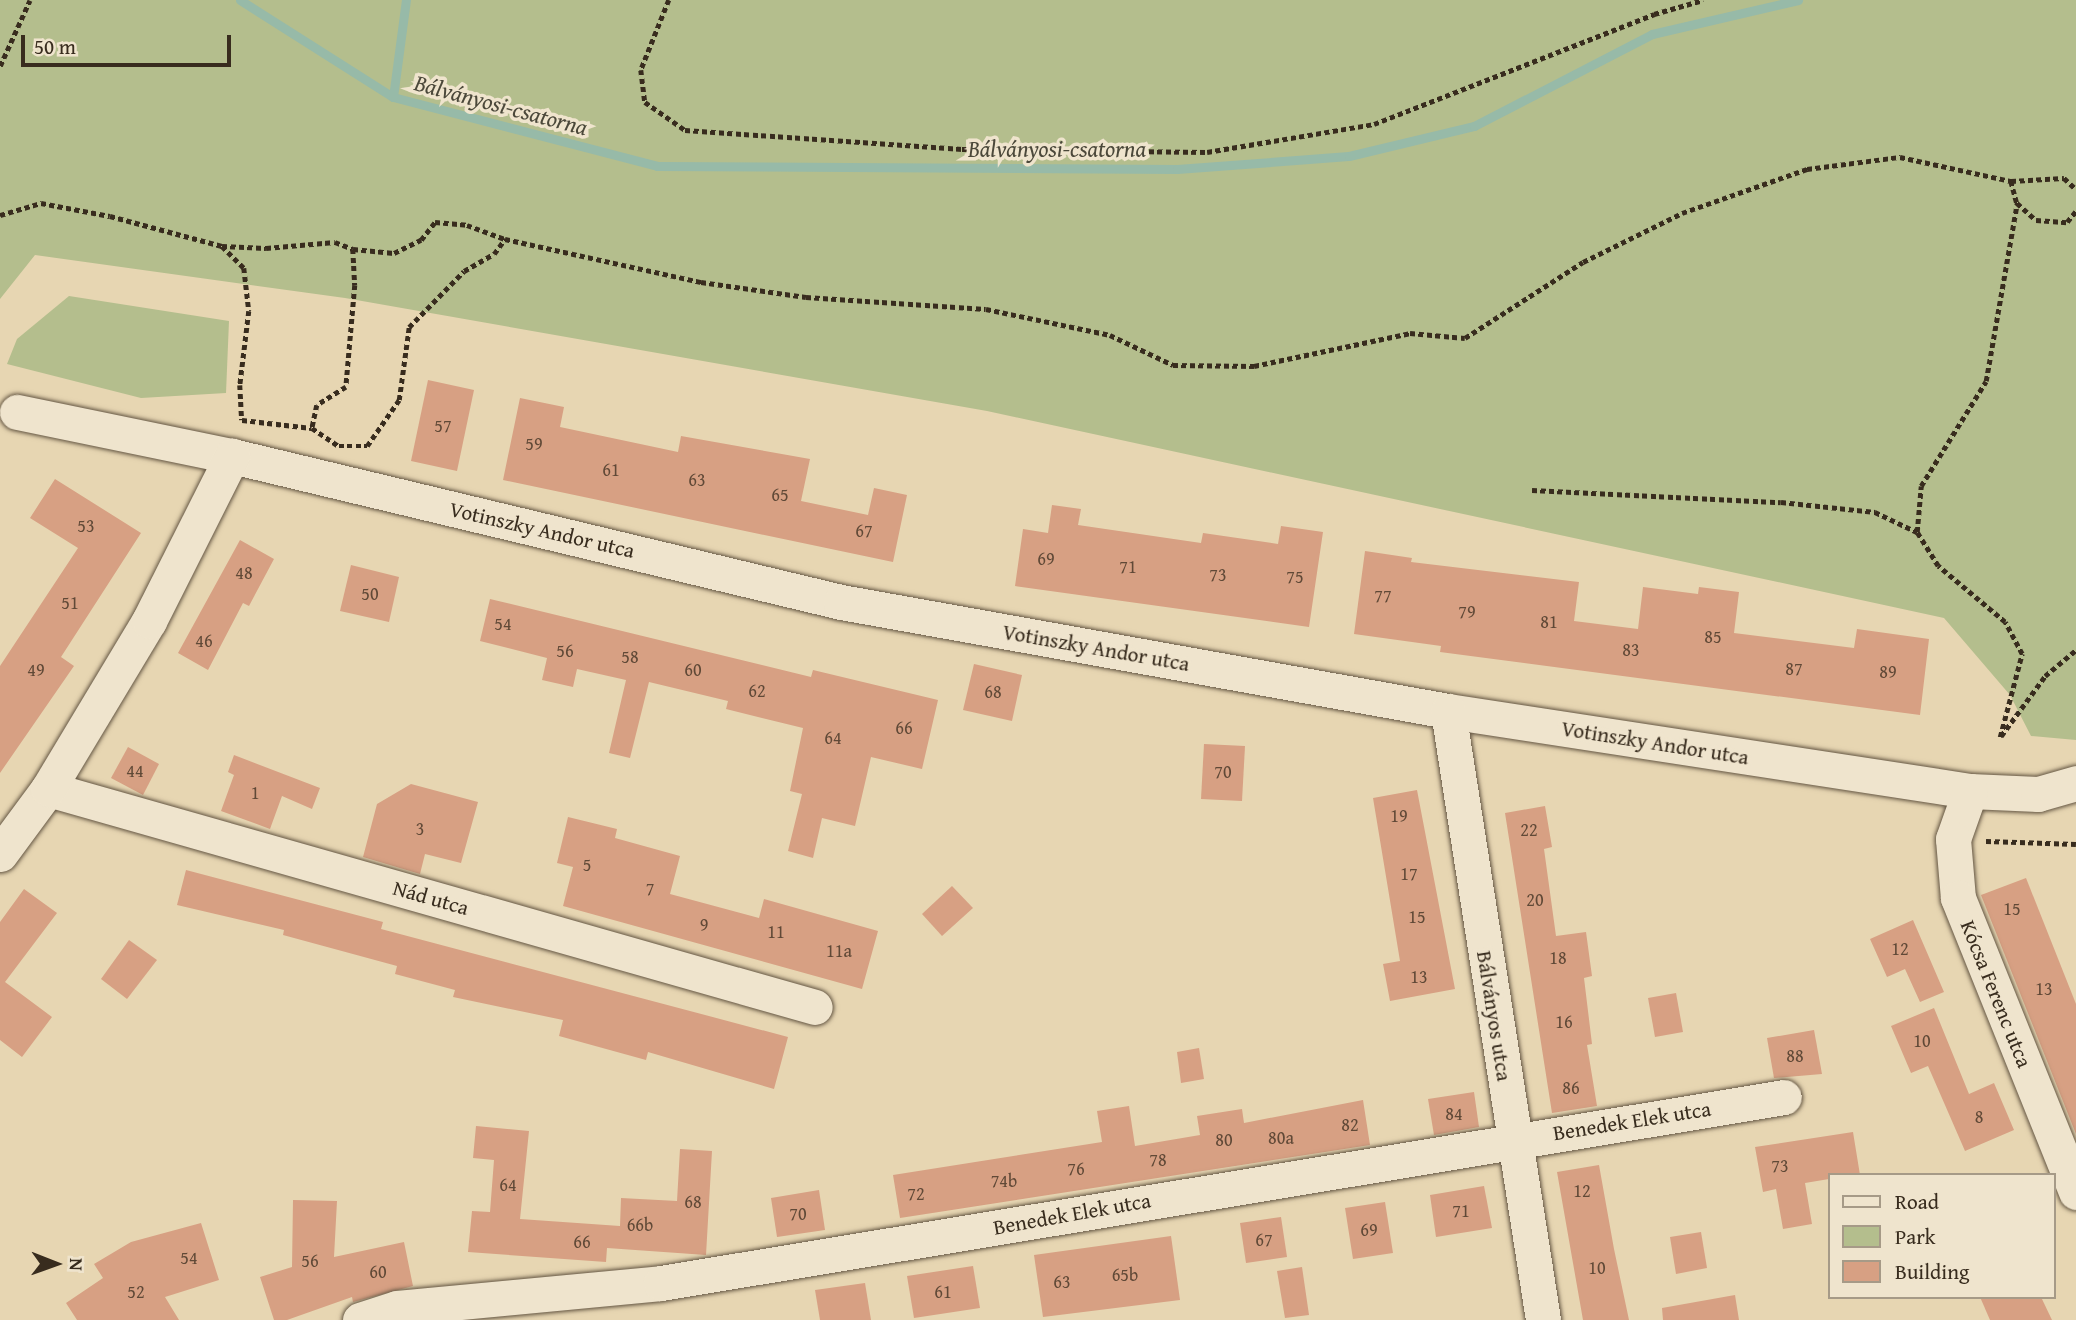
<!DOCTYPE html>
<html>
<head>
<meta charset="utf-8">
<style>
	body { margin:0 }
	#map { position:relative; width:2076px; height:1320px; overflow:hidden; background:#e7d6b2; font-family:"Gentium Book Plus",serif }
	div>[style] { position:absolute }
	.green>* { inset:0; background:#b4be8d }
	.stream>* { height:9px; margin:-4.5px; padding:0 4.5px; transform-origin:4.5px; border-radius:4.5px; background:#97baa8 }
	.building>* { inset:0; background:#d7a083 }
	.path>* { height:4.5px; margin-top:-2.25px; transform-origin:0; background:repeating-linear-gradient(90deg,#382c1e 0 5px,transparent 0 8.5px) }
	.roads { filter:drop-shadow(0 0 2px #645643) drop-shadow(0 0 2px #645643) }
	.minor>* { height:35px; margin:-17.5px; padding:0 17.5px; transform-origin:17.5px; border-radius:17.5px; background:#efe4cd }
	span { translate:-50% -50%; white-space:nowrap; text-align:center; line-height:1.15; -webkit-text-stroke:7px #efe4cd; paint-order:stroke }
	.number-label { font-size:18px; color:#604937 }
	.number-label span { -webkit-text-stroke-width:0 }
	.street-label { font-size:21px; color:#382c1e }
	.water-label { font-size:23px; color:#4b483a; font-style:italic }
	.legend { position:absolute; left:1828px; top:1173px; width:228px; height:126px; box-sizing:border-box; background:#efe4cd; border:2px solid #a69a87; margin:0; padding:9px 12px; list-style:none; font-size:21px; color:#382c1e }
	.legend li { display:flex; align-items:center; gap:14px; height:35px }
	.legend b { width:35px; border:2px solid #a69a87 }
	.north { position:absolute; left:21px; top:1229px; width:70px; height:70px; -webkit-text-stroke:5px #efe4cd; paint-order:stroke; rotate:91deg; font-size:19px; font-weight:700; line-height:28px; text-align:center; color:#382c1e }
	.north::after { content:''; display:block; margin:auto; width:24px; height:32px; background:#382c1e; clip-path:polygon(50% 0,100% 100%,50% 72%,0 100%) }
	.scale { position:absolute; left:21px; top:35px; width:210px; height:32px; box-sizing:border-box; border:4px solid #382c1e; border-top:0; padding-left:9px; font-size:21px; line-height:24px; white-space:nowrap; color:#382c1e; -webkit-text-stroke:5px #efe4cd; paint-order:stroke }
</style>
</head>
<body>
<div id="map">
	<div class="green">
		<i style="clip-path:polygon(0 0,2076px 0,2076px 740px,2031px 736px,2010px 695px,1944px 618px,987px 411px,345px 298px,35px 255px,0 299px)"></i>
		<i style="clip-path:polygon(69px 296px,229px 321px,226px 393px,141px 398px,7px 364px,17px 339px)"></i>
	</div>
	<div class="stream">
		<i style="left:240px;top:0;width:181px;rotate:32.4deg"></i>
		<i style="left:393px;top:97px;width:273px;rotate:14.6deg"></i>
		<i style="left:657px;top:166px;width:520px;rotate:0.33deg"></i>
		<i style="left:1177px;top:169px;width:172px;rotate:-4.3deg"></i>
		<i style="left:1349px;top:156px;width:129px;rotate:-13.5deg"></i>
		<i style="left:1474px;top:126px;width:200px;rotate:-27.3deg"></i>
		<i style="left:1652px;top:34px;width:150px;rotate:-13.1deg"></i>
		<i style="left:393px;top:97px;width:98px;rotate:-82.4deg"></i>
	</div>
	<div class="building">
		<i style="clip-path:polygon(428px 380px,474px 390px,457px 471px,411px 461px)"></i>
		<i style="clip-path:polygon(520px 398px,564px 407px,560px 427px,678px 452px,681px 436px,810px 459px,801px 501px,868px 515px,874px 488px,907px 495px,893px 562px,503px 480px)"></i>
		<i style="clip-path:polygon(55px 479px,141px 533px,61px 657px,74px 666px,0 773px,0 666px,78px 548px,30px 518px)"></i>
		<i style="clip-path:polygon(1052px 505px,1081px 509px,1078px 525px,1201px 543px,1203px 533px,1278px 544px,1281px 526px,1323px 532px,1309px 627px,1015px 586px,1023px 529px,1048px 533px)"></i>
		<i style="clip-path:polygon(240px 540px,274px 559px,249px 606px,243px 603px,208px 670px,178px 653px)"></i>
		<i style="clip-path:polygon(1365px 551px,1412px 558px,1411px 562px,1579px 582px,1574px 621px,1638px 629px,1643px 587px,1698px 594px,1699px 587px,1739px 592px,1734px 633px,1854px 648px,1857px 629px,1929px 639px,1920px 715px,1440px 652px,1441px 646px,1354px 634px)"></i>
		<i style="clip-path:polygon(351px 565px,399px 577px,389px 622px,340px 611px)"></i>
		<i style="clip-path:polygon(490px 599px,811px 677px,813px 670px,938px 700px,922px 769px,871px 757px,855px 826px,822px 818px,813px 858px,788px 851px,802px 794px,790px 791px,803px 728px,726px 709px,728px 701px,649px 682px,630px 758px,609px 753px,626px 680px,577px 669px,573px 687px,542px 680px,547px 658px,480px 641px)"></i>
		<i style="clip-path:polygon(974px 664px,1022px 675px,1012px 721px,963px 710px)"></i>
		<i style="clip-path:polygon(1204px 744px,1245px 746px,1242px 801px,1201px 799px)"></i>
		<i style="clip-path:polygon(128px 747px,159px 764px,143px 795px,111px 778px)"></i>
		<i style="clip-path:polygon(234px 755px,320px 788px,312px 809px,282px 796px,270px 829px,221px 811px,234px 775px,228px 772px)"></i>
		<i style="clip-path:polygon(411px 784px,478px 802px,461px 863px,425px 854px,420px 874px,363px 857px,377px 804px)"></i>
		<i style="clip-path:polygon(1417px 790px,1455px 989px,1390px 1001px,1383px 964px,1400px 961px,1373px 798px)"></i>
		<i style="clip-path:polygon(1545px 806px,1552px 847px,1544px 849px,1556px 936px,1586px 932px,1592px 976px,1584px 978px,1592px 1044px,1587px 1045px,1597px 1106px,1552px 1113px,1505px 813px)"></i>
		<i style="clip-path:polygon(568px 817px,617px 829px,615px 838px,680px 856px,670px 894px,759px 918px,764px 899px,878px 931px,862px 989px,563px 906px,573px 867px,557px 863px)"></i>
		<i style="clip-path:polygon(186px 870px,383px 922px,381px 929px,788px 1037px,774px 1089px,648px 1052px,646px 1060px,559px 1036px,563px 1020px,453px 997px,455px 990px,395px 974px,397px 966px,283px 935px,284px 930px,177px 905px)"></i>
		<i style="clip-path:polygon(2026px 878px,2076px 1004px,2076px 1134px,1981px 895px)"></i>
		<i style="clip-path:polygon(952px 886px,973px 908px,942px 936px,922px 914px)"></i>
		<i style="clip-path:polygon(24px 889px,57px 913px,5px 982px,52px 1017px,22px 1057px,0 1040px,0 922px)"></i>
		<i style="clip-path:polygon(1913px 920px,1944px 992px,1920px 1002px,1905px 969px,1887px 977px,1870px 939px)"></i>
		<i style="clip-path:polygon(129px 940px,157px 960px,127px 999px,101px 979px)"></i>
		<i style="clip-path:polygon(1676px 993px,1683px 1032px,1655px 1037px,1648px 998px)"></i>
		<i style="clip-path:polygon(1934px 1008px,1969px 1094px,1994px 1083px,2014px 1130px,1965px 1151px,1928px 1066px,1911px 1073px,1891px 1026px)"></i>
		<i style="clip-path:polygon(1814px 1030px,1822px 1074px,1774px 1078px,1767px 1038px)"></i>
		<i style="clip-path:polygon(1199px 1048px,1204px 1079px,1181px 1083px,1177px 1052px)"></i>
		<i style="clip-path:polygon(1474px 1092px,1479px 1127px,1434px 1135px,1428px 1099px)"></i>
		<i style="clip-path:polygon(1363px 1100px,1370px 1145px,900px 1218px,893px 1175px,1102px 1142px,1097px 1111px,1129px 1106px,1135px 1146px,1200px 1135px,1197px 1116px,1242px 1109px,1244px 1123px)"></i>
		<i style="clip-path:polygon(476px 1126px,529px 1131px,520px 1219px,620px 1226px,621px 1198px,677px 1201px,680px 1149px,712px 1151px,706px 1255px,607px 1248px,606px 1262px,468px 1252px,472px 1211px,490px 1212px,494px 1160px,473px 1158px)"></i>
		<i style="clip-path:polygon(1853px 1132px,1860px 1175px,1829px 1175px,1829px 1179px,1805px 1183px,1812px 1224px,1783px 1229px,1776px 1189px,1763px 1192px,1755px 1147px)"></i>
		<i style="clip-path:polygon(1599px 1165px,1614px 1249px,1629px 1320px,1583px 1320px,1557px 1172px)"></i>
		<i style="clip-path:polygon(1484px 1186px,1492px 1228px,1436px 1237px,1430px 1195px)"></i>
		<i style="clip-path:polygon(819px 1190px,825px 1230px,777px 1237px,771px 1198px)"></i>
		<i style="clip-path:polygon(293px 1200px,337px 1201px,334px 1257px,404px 1242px,413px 1286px,353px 1302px,352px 1297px,287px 1320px,274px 1320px,260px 1277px,292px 1267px)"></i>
		<i style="clip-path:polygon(1385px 1202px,1393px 1253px,1353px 1259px,1345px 1208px)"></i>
		<i style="clip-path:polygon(1281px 1217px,1287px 1257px,1246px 1263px,1240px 1223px)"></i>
		<i style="clip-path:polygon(201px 1223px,219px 1280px,165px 1297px,179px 1320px,77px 1320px,66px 1303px,103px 1278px,94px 1264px,131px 1242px)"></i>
		<i style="clip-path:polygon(1701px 1232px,1707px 1268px,1676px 1274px,1670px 1237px)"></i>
		<i style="clip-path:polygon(1171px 1236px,1180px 1300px,1043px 1317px,1034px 1255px)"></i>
		<i style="clip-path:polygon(973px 1266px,980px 1308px,914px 1318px,907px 1276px)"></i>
		<i style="clip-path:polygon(1302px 1267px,1309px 1315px,1285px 1318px,1277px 1271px)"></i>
		<i style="clip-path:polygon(865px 1283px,871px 1320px,820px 1320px,815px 1290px)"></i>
		<i style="clip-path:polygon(1735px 1295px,1739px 1320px,1663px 1320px,1662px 1308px)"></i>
		<i style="clip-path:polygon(1980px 1297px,2041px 1297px,2052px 1320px,1990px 1320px)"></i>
	</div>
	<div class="path">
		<i style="left:669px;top:0;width:75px;rotate:111.8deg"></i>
		<i style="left:641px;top:70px;width:32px;rotate:83deg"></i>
		<i style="left:645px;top:102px;width:49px;rotate:35deg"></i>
		<i style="left:685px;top:130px;width:278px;rotate:3.9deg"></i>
		<i style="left:962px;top:149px;width:245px;rotate:0.7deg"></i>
		<i style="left:1207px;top:152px;width:169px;rotate:-9.5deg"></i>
		<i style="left:1374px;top:124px;width:301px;rotate:-21.4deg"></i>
		<i style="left:1654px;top:14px;width:51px;rotate:-15.9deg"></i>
		<i style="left:0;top:66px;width:72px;rotate:-65.6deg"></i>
		<i style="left:2011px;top:181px;width:23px;rotate:75deg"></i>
		<i style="left:2017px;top:203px;width:25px;rotate:42deg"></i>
		<i style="left:2036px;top:220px;width:31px;rotate:4deg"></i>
		<i style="left:2067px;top:222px;width:14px;rotate:-51deg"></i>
		<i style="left:0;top:215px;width:43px;rotate:-16.3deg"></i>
		<i style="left:41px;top:203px;width:70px;rotate:10.7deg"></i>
		<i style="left:110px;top:216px;width:116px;rotate:15deg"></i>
		<i style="left:222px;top:246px;width:44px;rotate:2.6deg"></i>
		<i style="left:266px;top:248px;width:69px;rotate:-5deg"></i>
		<i style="left:335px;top:242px;width:19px;rotate:21deg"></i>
		<i style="left:353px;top:249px;width:36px;rotate:87deg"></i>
		<i style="left:355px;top:285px;width:102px;rotate:95deg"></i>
		<i style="left:346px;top:387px;width:34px;rotate:148deg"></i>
		<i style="left:317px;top:405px;width:24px;rotate:102deg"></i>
		<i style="left:222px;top:246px;width:31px;rotate:45deg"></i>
		<i style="left:244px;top:268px;width:43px;rotate:83.4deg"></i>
		<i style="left:249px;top:311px;width:75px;rotate:96.9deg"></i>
		<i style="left:240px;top:385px;width:35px;rotate:87deg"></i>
		<i style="left:242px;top:420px;width:70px;rotate:6.5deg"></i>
		<i style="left:312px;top:428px;width:32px;rotate:34deg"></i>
		<i style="left:339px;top:446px;width:28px"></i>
		<i style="left:367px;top:446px;width:56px;rotate:-55.2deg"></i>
		<i style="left:399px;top:400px;width:74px;rotate:-82.2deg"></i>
		<i style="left:409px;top:327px;width:78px;rotate:-45.5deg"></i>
		<i style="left:464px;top:271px;width:34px;rotate:-30deg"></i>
		<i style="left:494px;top:254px;width:19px;rotate:-54deg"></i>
		<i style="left:353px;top:249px;width:41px;rotate:5.6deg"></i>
		<i style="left:394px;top:253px;width:30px;rotate:-26deg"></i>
		<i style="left:421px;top:240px;width:23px;rotate:-52deg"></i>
		<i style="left:435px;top:222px;width:32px;rotate:5deg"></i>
		<i style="left:467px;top:225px;width:40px;rotate:20.2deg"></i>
		<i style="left:505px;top:239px;width:201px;rotate:12.4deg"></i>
		<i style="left:701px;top:282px;width:106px;rotate:8.1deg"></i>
		<i style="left:806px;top:297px;width:180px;rotate:3.8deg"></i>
		<i style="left:986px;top:309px;width:127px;rotate:11.8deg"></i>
		<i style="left:1110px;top:335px;width:70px;rotate:25.5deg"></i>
		<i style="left:1173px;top:365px;width:81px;rotate:0.7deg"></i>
		<i style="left:1254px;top:366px;width:159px;rotate:-11.9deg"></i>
		<i style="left:1410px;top:333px;width:55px;rotate:5.2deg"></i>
		<i style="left:1465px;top:338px;width:140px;rotate:-32.8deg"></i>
		<i style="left:1583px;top:262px;width:110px;rotate:-26.3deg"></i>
		<i style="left:1682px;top:213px;width:133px;rotate:-19.4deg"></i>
		<i style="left:1807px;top:169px;width:94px;rotate:-7.4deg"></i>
		<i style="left:1900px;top:157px;width:114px;rotate:12.2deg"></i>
		<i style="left:2011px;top:181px;width:53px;rotate:-3.2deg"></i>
		<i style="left:2064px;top:178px;width:16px;rotate:43deg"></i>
		<i style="left:1532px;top:490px;width:249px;rotate:2.8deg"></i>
		<i style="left:1781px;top:502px;width:95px;rotate:6.1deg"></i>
		<i style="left:1875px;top:512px;width:47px;rotate:25.5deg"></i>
		<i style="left:2001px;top:736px;width:74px;rotate:-53.7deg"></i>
		<i style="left:2045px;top:676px;width:40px;rotate:-40deg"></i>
		<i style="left:2000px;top:737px;width:86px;rotate:-75.2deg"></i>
		<i style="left:2022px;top:654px;width:36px;rotate:-118deg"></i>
		<i style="left:2005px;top:622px;width:87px;rotate:-140.1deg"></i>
		<i style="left:1938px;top:566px;width:40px;rotate:-122deg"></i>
		<i style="left:1917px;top:532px;width:46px;rotate:-85deg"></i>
		<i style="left:1921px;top:486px;width:123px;rotate:-58.2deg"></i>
		<i style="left:1986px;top:381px;width:181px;rotate:-80.1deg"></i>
		<i style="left:1986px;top:841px;width:90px;rotate:1.9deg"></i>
	</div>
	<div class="roads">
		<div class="minor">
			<i style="left:17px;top:412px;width:219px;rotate:11.6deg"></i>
			<i style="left:232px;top:456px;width:626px;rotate:13.48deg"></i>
			<i style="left:841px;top:602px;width:617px;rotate:10.18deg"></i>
			<i style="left:1448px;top:711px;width:528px;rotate:8.71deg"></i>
			<i style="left:1970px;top:791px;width:68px;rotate:2.5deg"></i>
			<i style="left:2038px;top:794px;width:40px;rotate:-16deg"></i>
			<i style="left:1448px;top:711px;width:616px;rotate:81.13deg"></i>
			<i style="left:48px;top:789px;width:797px;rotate:15.87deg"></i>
			<i style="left:1970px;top:791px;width:51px;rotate:109.5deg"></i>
			<i style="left:1953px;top:839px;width:59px;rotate:85.2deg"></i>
			<i style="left:1958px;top:898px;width:317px;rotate:68.1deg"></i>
			<i style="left:0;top:854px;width:81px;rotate:-53.6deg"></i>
			<i style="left:48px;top:789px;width:196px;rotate:-59deg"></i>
			<i style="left:149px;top:621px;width:185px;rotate:-63.3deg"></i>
			<i style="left:360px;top:1320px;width:39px;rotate:-18deg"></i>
			<i style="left:397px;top:1308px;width:265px;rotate:-5.4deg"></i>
			<i style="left:661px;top:1283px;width:1138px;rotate:-9.4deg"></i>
		</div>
	</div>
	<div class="number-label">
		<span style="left:443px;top:426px">57</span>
		<span style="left:534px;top:444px">59</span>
		<span style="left:611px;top:470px">61</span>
		<span style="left:697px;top:480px">63</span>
		<span style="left:780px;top:495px">65</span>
		<span style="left:86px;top:526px">53</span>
		<span style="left:864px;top:531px">67</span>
		<span style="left:1046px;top:559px">69</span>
		<span style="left:1128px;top:567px">71</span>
		<span style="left:244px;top:573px">48</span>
		<span style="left:1218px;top:575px">73</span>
		<span style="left:1295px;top:577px">75</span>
		<span style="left:370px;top:594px">50</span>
		<span style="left:1383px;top:596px">77</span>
		<span style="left:70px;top:603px">51</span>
		<span style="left:1467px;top:612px">79</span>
		<span style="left:1549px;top:622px">81</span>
		<span style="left:503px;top:624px">54</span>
		<span style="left:1713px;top:637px">85</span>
		<span style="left:204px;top:641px">46</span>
		<span style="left:1631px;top:650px">83</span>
		<span style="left:565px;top:651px">56</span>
		<span style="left:630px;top:657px">58</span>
		<span style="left:1794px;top:669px">87</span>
		<span style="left:36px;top:670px">49</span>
		<span style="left:693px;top:670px">60</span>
		<span style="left:1888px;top:672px">89</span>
		<span style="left:757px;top:691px">62</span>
		<span style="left:993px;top:692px">68</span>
		<span style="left:904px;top:728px">66</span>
		<span style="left:833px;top:738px">64</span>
		<span style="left:135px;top:771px">44</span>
		<span style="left:1223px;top:772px">70</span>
		<span style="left:255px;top:793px">1</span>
		<span style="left:1399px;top:816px">19</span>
		<span style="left:420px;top:829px">3</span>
		<span style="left:1529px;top:830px">22</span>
		<span style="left:587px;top:865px">5</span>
		<span style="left:1409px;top:874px">17</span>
		<span style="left:650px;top:889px">7</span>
		<span style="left:1535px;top:900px">20</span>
		<span style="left:2012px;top:909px">15</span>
		<span style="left:1417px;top:917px">15</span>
		<span style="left:704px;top:925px">9</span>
		<span style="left:776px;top:932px">11</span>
		<span style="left:1900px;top:949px">12</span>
		<span style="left:839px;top:951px">11a</span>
		<span style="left:1558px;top:958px">18</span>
		<span style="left:1419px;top:977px">13</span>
		<span style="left:2044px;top:989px">13</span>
		<span style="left:1564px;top:1022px">16</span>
		<span style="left:1922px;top:1041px">10</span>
		<span style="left:1795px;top:1056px">88</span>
		<span style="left:1571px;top:1088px">86</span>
		<span style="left:1454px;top:1114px">84</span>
		<span style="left:1979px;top:1117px">8</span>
		<span style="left:1350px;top:1125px">82</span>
		<span style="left:1281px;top:1138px">80a</span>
		<span style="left:1224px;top:1140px">80</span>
		<span style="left:1158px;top:1160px">78</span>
		<span style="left:1780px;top:1166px">73</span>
		<span style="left:1076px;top:1169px">76</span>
		<span style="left:1004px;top:1181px">74b</span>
		<span style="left:508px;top:1185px">64</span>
		<span style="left:1582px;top:1191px">12</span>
		<span style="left:916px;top:1194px">72</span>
		<span style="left:693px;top:1202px">68</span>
		<span style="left:1461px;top:1211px">71</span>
		<span style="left:798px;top:1214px">70</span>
		<span style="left:640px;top:1225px">66b</span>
		<span style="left:1369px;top:1230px">69</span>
		<span style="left:1264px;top:1240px">67</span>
		<span style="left:582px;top:1242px">66</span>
		<span style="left:189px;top:1258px">54</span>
		<span style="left:310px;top:1261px">56</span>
		<span style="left:1597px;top:1268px">10</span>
		<span style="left:378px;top:1272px">60</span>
		<span style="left:1125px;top:1275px">65b</span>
		<span style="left:1062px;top:1282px">63</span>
		<span style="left:136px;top:1292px">52</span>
		<span style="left:943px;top:1292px">61</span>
	</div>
	<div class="street-label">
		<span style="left:542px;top:530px;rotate:13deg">Votinszky Andor utca</span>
		<span style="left:1096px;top:648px;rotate:10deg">Votinszky Andor utca</span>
		<span style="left:1655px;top:743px;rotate:9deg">Votinszky Andor utca</span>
		<span style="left:431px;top:898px;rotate:16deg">Nád utca</span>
		<span style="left:1996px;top:994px;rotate:68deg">Kócsa Ferenc utca</span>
		<span style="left:1494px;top:1016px;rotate:81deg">Bálványos utca</span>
		<span style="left:1632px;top:1121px;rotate:-9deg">Benedek Elek utca</span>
		<span style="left:1072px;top:1214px;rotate:-10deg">Benedek Elek utca</span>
	</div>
	<div class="water-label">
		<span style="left:501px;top:105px;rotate:15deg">Bálványosi-csatorna</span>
		<span style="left:1057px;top:149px">Bálványosi-csatorna</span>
	</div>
	<ul class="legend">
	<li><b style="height:9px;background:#efe4cd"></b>Road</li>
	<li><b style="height:19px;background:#b4be8d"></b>Park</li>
	<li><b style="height:19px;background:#d7a083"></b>Building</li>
	</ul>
	<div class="north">N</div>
	<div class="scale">50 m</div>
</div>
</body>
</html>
